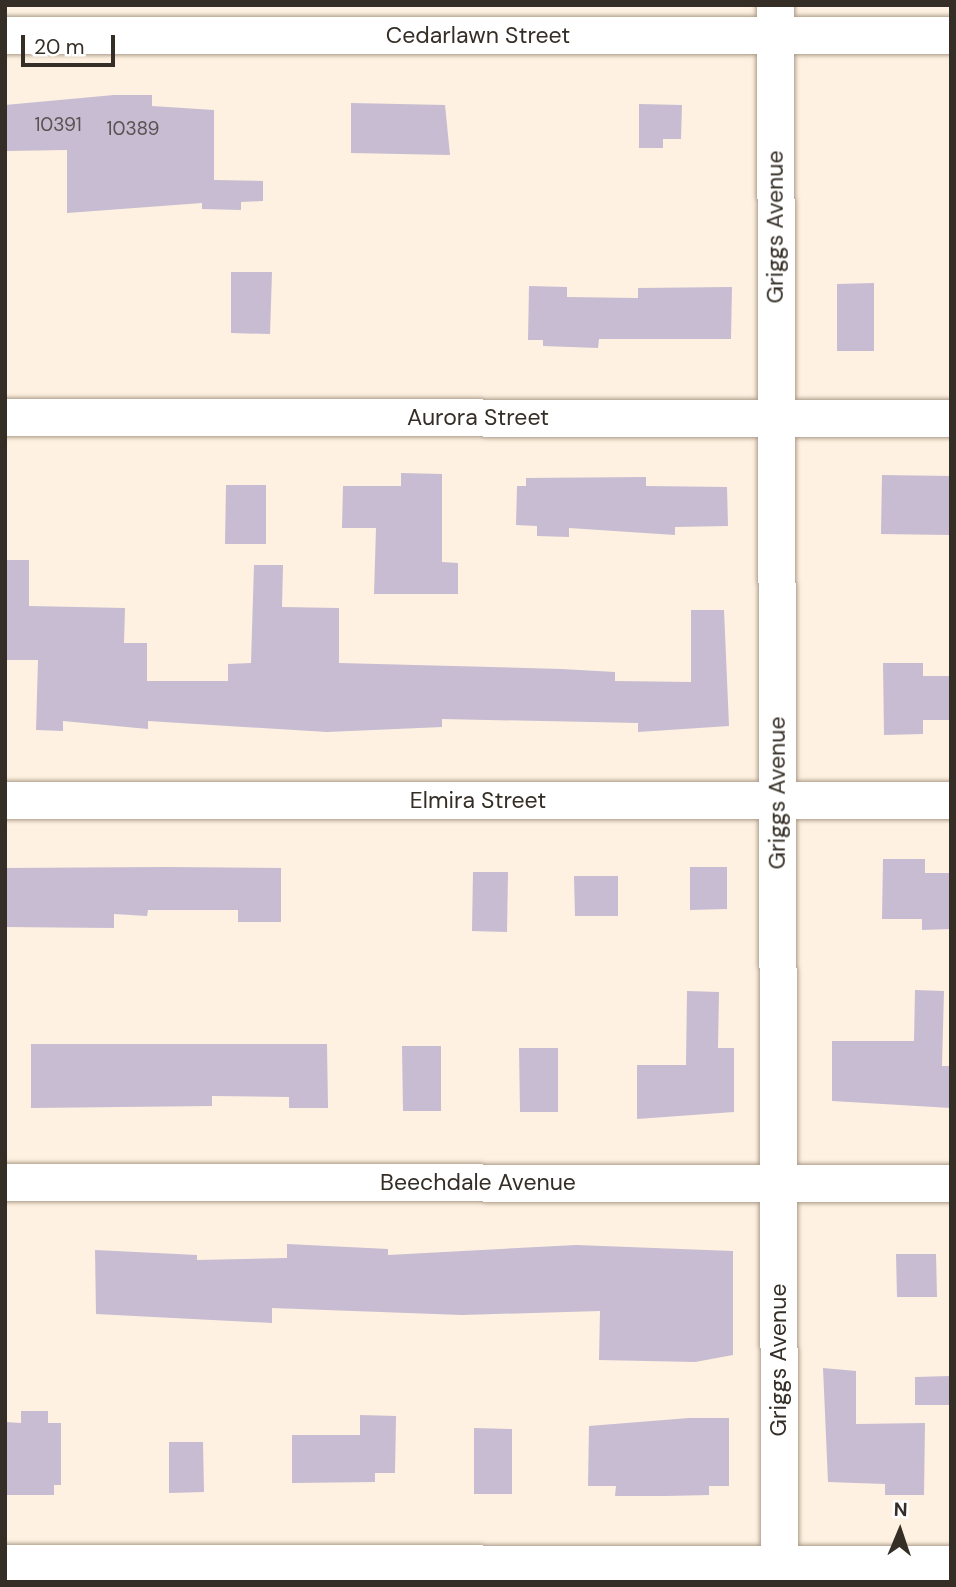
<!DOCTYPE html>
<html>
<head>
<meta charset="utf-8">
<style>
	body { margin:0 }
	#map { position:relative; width:956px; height:1587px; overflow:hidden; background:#fef1e1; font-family:"DM Sans",sans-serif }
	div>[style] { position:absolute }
	.building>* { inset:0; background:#c7bcd2 }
	.roads { filter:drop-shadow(0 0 2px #ac9c8a) drop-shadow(0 0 2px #ac9c8a) }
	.street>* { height:37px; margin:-18.5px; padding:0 18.5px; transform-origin:18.5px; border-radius:18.5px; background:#fff }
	span { translate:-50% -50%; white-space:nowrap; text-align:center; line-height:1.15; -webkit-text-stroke:7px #fff; paint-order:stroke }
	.number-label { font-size:19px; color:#595251 }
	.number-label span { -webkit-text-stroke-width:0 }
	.street-label { font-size:23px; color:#342e26 }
	.frame { position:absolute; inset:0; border:7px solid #342e26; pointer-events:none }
	.north { position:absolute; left:865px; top:1496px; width:70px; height:70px; -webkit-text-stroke:5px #fff; paint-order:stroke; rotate:2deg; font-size:19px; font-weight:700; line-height:28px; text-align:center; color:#342e26 }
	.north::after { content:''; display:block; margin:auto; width:24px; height:32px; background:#342e26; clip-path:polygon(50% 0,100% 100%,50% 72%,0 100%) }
	.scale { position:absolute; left:21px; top:35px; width:94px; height:32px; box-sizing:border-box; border:4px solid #342e26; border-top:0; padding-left:9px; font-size:21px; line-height:24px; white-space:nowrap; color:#342e26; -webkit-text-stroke:5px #fff; paint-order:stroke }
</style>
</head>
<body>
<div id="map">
	<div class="building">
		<i style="clip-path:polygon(114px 95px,152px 95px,152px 106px,214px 110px,214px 180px,263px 181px,263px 201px,241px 202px,241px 210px,202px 209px,202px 203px,67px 213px,67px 150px,5px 151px,5px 105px)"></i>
		<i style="clip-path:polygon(351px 103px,445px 105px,450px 155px,351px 153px)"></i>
		<i style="clip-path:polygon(639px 104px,682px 105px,681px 139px,663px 139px,663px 148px,639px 148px)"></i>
		<i style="clip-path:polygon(231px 272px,272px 272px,270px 334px,231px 333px)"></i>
		<i style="clip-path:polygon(874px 283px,874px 351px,837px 351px,837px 284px)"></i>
		<i style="clip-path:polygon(529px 286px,567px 287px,567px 297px,638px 298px,638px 288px,732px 287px,731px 339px,599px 339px,598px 348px,543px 346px,543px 340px,528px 340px)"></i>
		<i style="clip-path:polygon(401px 473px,442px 474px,442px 562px,458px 563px,458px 594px,374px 594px,376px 528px,342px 528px,343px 486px,401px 486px)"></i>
		<i style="clip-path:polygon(882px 475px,951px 476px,951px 535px,881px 534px)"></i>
		<i style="clip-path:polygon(646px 477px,646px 486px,727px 487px,728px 526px,675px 527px,675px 535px,569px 528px,569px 537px,537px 536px,537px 526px,516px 525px,517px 486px,526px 486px,526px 478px)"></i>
		<i style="clip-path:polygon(226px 485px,266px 485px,266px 544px,225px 544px)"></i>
		<i style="clip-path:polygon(5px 560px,29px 560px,29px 606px,125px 608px,124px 643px,147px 643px,147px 681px,228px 681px,228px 664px,251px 663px,254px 565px,283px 565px,282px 607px,339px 608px,339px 663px,561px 669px,615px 672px,615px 681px,691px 682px,691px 610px,724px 610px,729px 726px,638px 732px,638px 723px,442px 719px,442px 727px,327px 732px,148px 721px,148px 729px,63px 721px,63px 731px,36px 730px,38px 660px,5px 660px)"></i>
		<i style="clip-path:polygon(883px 663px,923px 663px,923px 676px,951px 676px,951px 720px,923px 720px,923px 734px,884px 735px)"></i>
		<i style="clip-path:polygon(883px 859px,925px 859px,925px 873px,951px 873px,951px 929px,922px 930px,922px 919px,882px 919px)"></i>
		<i style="clip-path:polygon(166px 867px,281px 868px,281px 922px,238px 922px,238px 910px,148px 910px,147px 916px,114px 914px,114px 928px,5px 927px,5px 868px)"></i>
		<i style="clip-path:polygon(690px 867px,727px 867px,727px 909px,690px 910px)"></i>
		<i style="clip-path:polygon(473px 872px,508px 872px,507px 932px,472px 931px)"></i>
		<i style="clip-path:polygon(574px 876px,618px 876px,618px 916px,575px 916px)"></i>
		<i style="clip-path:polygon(915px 990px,944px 991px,942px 1066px,951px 1066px,951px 1108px,832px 1101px,832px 1041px,914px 1041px)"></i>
		<i style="clip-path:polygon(687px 991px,719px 992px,718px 1048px,734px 1048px,734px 1112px,637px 1119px,637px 1065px,686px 1065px)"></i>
		<i style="clip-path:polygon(31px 1044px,327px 1044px,328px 1108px,289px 1108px,289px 1097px,212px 1096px,212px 1106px,31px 1108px)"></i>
		<i style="clip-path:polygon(402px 1046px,441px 1046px,441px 1111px,403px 1111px)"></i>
		<i style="clip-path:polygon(519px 1048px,558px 1048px,558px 1112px,520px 1112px)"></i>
		<i style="clip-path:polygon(287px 1244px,388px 1249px,388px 1255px,576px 1245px,733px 1251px,733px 1355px,695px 1362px,599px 1360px,600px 1311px,462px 1315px,272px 1308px,272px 1323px,96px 1314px,95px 1250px,197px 1255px,197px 1260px,287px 1258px)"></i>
		<i style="clip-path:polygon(896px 1254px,936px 1254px,937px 1297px,897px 1297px)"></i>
		<i style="clip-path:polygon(823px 1368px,856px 1371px,856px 1424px,925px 1423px,924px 1495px,885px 1495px,885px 1484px,828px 1482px)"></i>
		<i style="clip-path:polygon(950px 1376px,950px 1405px,915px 1405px,915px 1377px)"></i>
		<i style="clip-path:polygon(21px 1411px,48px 1411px,48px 1423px,61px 1423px,61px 1485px,54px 1485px,54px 1495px,5px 1495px,5px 1422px,21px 1423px)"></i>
		<i style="clip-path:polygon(360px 1415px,396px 1416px,395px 1473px,375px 1473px,375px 1482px,292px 1483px,292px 1435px,360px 1435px)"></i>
		<i style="clip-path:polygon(689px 1418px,729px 1418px,729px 1486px,709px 1486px,709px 1495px,666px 1496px,615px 1496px,616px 1486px,588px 1486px,589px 1426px)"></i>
		<i style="clip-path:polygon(474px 1428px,512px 1429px,512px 1494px,474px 1494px)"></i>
		<i style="clip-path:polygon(169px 1442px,203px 1442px,204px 1492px,169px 1493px)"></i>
	</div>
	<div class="roads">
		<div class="street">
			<i style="left:775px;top:5px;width:1577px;rotate:89.85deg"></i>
			<i style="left:5px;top:35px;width:946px"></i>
			<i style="left:5px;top:417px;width:946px;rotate:0.06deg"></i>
			<i style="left:5px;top:800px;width:946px"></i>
			<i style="left:5px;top:1182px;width:946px;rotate:0.06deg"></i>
			<i style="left:5px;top:1563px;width:946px;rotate:0.06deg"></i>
		</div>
	</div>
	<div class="number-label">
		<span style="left:58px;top:125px">10391</span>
		<span style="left:133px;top:129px">10389</span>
	</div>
	<div class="street-label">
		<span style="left:478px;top:35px">Cedarlawn Street</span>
		<span style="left:775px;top:227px;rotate:-90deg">Griggs Avenue</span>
		<span style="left:478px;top:417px">Aurora Street</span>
		<span style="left:777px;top:793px;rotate:-90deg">Griggs Avenue</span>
		<span style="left:478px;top:800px">Elmira Street</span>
		<span style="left:478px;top:1182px">Beechdale Avenue</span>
		<span style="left:778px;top:1360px;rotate:-90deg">Griggs Avenue</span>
	</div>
	<div class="frame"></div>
	<div class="north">N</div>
	<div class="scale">20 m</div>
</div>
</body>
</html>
